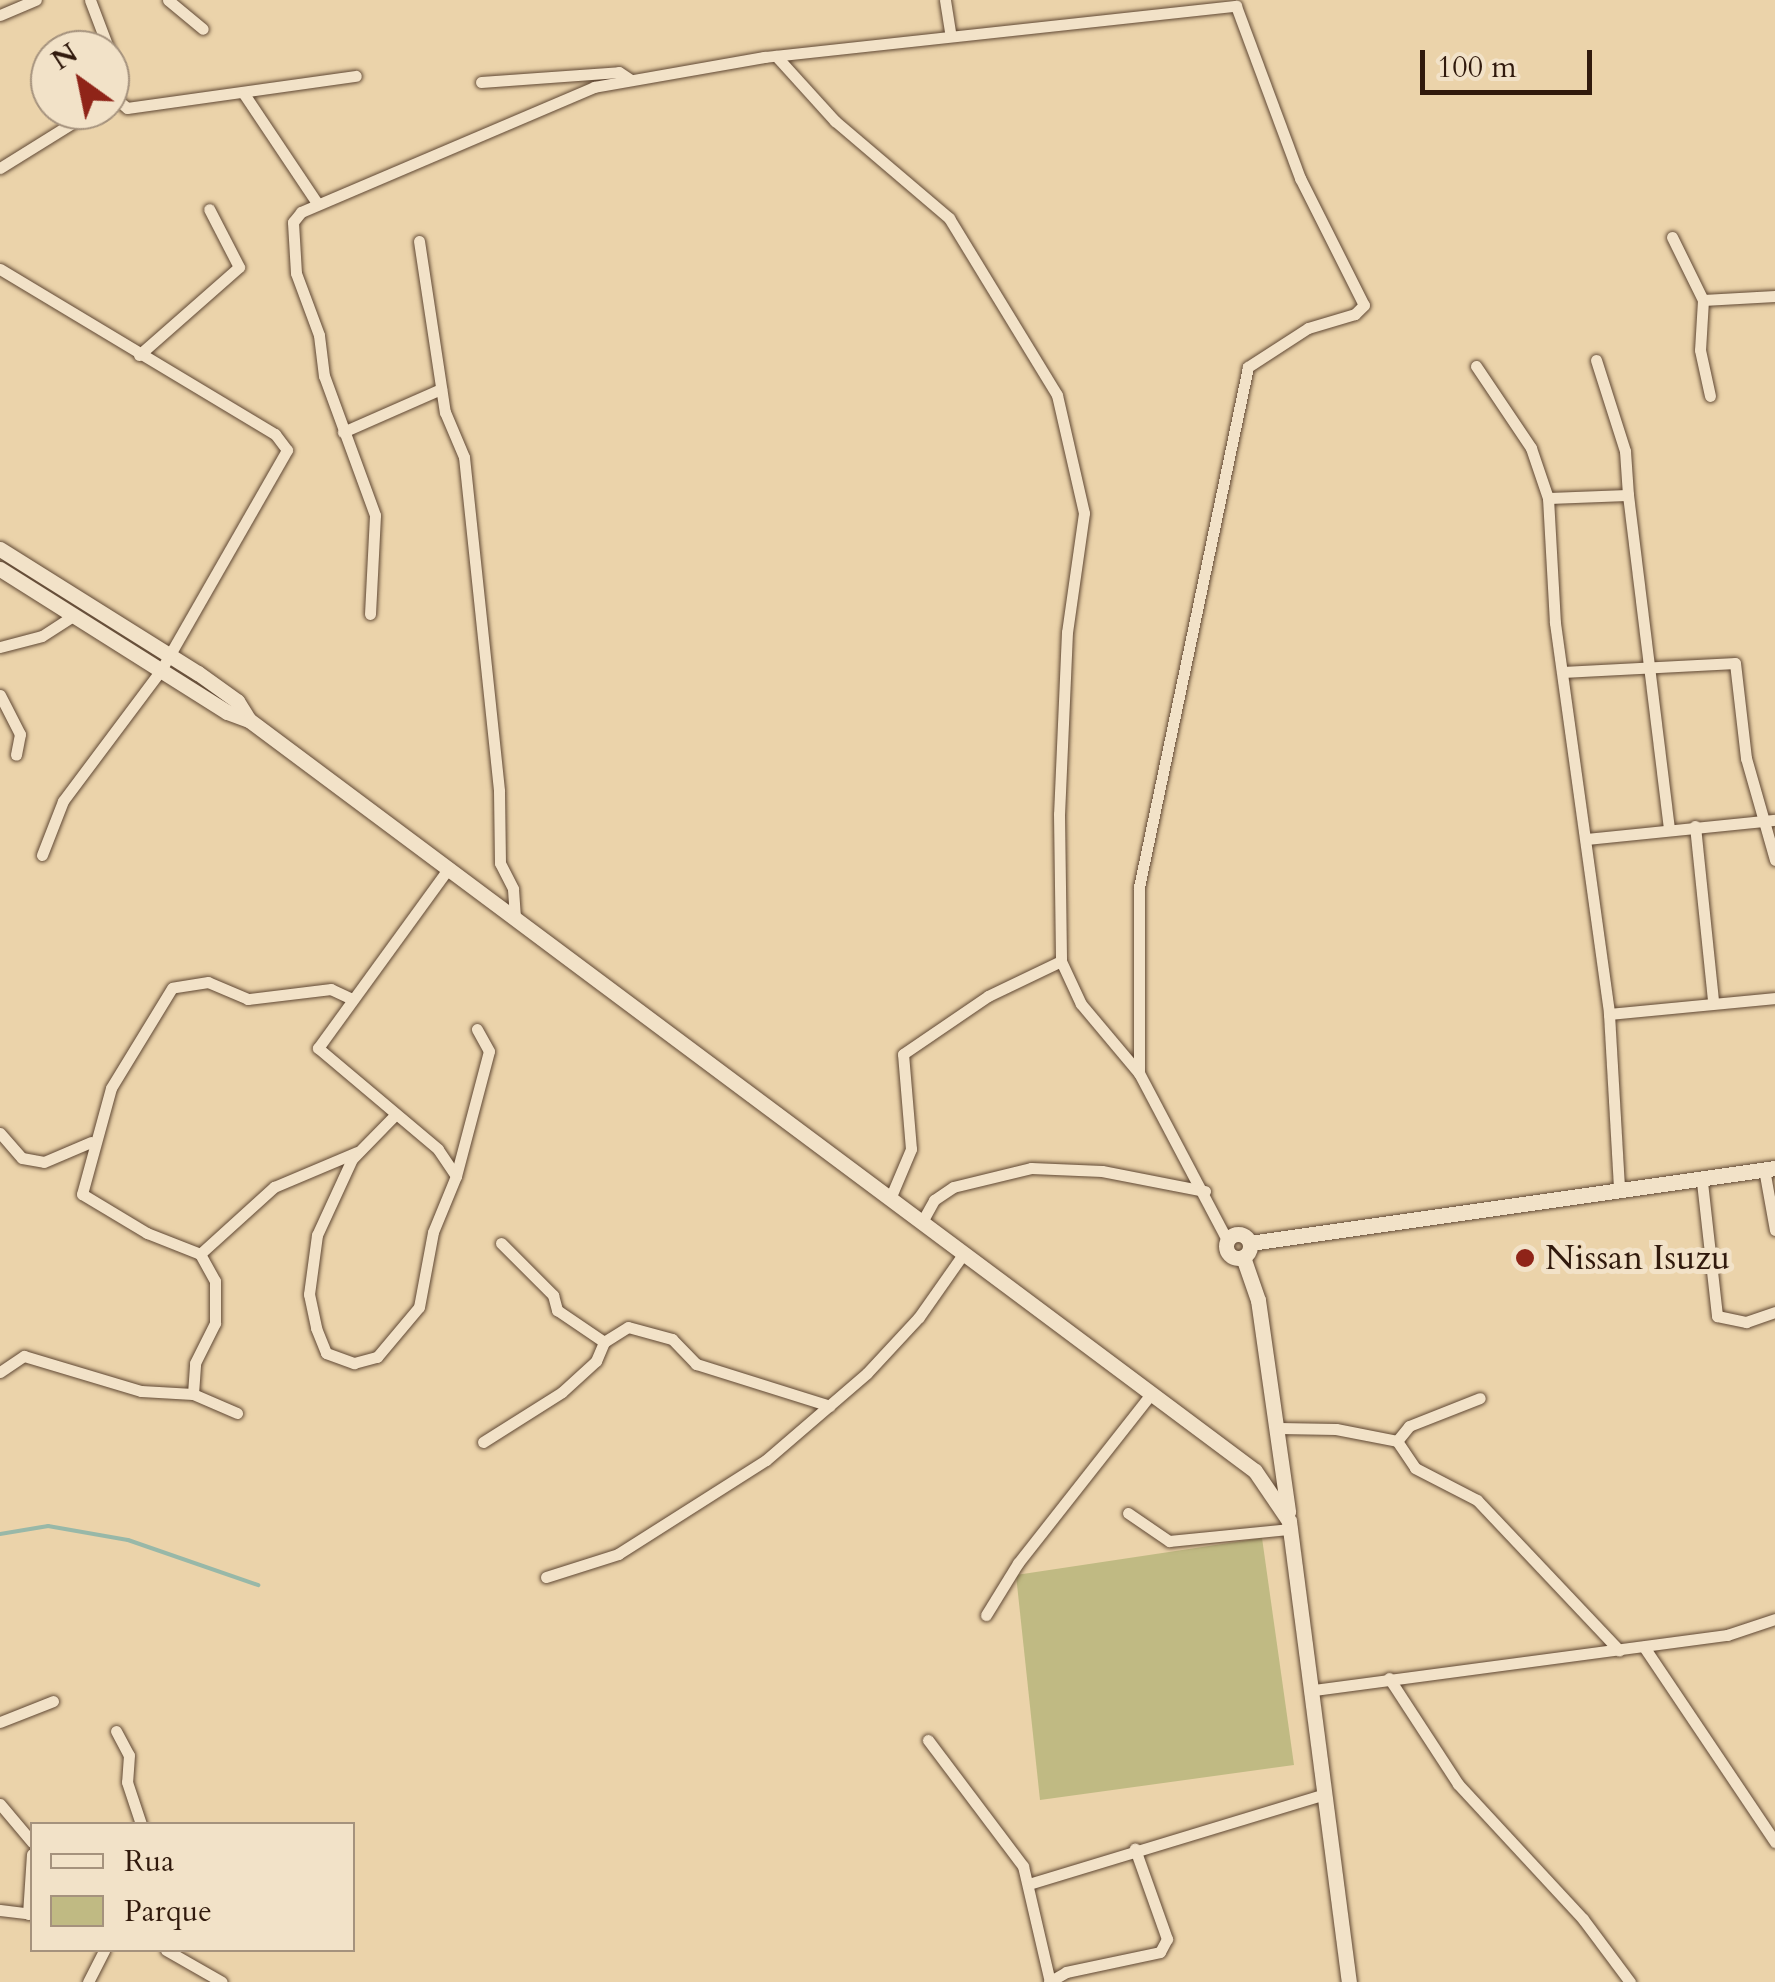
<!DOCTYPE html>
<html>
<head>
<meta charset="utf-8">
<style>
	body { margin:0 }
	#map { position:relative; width:1775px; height:1982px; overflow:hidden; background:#ebd3aa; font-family:Cardo,serif }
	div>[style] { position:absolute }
	.green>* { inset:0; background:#c0ba83 }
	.stream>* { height:4px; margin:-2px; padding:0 2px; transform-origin:2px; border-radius:2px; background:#98b8a8 }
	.roads { filter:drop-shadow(0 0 2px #604834) drop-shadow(0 0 2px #604834) }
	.minor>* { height:11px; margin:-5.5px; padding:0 5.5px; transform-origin:5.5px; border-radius:5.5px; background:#f2e2c8 }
	.tertiary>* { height:15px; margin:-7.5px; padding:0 7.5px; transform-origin:7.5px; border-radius:7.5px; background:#f2e2c8 }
	.tertiary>.ring { margin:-7.5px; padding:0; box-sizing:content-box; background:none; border:15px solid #f2e2c8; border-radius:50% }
	.dots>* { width:28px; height:28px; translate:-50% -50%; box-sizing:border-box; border:5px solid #f2e2c8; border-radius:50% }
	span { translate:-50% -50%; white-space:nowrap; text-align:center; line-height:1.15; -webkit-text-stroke:10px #f2e2c8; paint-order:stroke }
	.poi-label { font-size:35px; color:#311a0d }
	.left { translate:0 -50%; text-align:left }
	.legend { position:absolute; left:30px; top:1822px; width:325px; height:130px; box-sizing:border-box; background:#f2e2c8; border:2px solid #a5927d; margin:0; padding:12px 18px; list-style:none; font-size:30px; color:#311a0d }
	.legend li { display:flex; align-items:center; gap:20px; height:50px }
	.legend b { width:50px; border:2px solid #a5927d }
	.north { position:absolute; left:30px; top:30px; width:100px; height:100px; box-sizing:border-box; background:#f2e2c8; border:2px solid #a5927d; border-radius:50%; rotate:327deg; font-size:28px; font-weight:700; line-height:40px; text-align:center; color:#311a0d }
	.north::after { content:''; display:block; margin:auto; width:35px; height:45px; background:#8f2418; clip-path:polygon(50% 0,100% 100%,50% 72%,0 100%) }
	.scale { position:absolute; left:1420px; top:50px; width:172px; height:45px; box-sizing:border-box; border:5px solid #311a0d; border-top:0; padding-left:12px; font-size:30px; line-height:35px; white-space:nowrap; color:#311a0d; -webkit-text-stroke:8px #f2e2c8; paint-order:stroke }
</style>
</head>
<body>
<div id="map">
	<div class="green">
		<i style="clip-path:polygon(1262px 1538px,1294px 1765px,1040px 1800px,1016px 1575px)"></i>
	</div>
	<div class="stream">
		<i style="left:0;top:1534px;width:49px;rotate:-9.5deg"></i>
		<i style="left:48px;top:1526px;width:81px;rotate:9.9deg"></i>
		<i style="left:128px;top:1540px;width:138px;rotate:19.1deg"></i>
	</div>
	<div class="roads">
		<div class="minor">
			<i style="left:90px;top:0;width:53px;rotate:69.2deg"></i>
			<i style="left:168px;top:0;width:45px;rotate:39.6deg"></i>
			<i style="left:945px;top:0;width:36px;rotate:81deg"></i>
			<i style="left:0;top:15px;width:39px;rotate:-23deg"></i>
			<i style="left:776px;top:56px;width:88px;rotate:47.8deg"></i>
			<i style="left:835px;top:121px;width:150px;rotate:40.4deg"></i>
			<i style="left:949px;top:218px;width:207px;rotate:58.6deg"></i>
			<i style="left:1057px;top:395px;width:121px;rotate:77.1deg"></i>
			<i style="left:1084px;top:513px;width:120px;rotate:98.1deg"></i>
			<i style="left:1067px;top:632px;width:182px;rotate:92.5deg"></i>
			<i style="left:1059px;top:814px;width:147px;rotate:89.2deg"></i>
			<i style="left:1061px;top:961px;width:47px;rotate:65.1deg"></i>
			<i style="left:1081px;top:1004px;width:90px;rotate:50deg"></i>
			<i style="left:1139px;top:1073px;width:189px;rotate:62.2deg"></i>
			<i style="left:110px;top:57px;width:42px;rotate:81.9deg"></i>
			<i style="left:116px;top:99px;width:14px;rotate:39deg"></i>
			<i style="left:127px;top:108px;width:231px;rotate:-8deg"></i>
			<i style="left:481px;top:82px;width:138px;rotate:-4.1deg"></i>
			<i style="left:619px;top:72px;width:14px;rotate:34deg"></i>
			<i style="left:244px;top:94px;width:131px;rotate:56.2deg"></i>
			<i style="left:0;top:168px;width:110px;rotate:-31.9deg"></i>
			<i style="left:1672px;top:237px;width:70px;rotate:63.8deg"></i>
			<i style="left:1703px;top:300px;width:72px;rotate:-3.2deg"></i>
			<i style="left:419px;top:241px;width:173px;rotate:81.4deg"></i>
			<i style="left:445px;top:412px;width:49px;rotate:67.1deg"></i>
			<i style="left:464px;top:457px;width:336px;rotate:84deg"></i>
			<i style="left:499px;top:791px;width:72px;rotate:89.2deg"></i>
			<i style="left:500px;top:863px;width:29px;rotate:63deg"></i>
			<i style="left:513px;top:889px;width:28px;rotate:86deg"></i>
			<i style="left:0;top:269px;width:321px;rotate:31deg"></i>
			<i style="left:275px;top:434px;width:20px;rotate:53deg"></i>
			<i style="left:287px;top:450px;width:254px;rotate:119.8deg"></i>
			<i style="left:161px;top:670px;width:164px;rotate:126.8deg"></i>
			<i style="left:63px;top:801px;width:58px;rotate:111.3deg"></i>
			<i style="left:1703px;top:300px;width:50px;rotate:93.4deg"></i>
			<i style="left:1700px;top:350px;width:47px;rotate:77.7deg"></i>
			<i style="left:139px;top:355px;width:133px;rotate:-41.3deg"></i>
			<i style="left:239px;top:267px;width:65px;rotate:-117.3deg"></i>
			<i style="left:1596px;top:360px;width:96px;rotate:72.3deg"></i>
			<i style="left:1625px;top:451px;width:44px;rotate:86.1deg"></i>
			<i style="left:1476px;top:366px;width:99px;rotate:56.1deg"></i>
			<i style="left:1531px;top:448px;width:53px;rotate:71.2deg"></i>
			<i style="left:1548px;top:498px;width:125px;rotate:86.8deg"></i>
			<i style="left:1555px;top:623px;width:395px;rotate:82.1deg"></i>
			<i style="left:1609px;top:1014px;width:173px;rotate:86.7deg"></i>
			<i style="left:343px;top:432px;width:107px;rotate:-23.7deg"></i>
			<i style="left:1548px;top:498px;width:80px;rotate:-2.1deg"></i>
			<i style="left:1628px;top:495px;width:337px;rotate:83deg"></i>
			<i style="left:370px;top:614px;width:99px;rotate:-87.1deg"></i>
			<i style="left:375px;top:515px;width:148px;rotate:-110.1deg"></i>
			<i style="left:324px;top:376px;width:41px;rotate:-97deg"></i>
			<i style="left:319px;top:335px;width:66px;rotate:-110.4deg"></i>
			<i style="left:296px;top:273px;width:51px;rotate:-93.4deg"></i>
			<i style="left:293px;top:222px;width:13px;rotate:-51deg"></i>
			<i style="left:301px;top:212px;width:319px;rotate:-23.1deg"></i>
			<i style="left:594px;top:87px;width:173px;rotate:-10deg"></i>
			<i style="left:764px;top:57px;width:475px;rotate:-6.2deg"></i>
			<i style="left:1236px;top:6px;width:184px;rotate:69.6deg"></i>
			<i style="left:1300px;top:178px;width:142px;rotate:63.3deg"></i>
			<i style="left:1364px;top:305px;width:13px;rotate:135deg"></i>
			<i style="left:1355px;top:314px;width:49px;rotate:163.4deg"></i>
			<i style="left:1308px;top:328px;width:72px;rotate:147deg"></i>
			<i style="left:1248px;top:367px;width:531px;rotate:101.84deg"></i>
			<i style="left:1139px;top:887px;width:186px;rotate:90deg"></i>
			<i style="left:0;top:647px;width:43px;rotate:-14.7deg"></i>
			<i style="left:42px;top:636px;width:38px;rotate:-33deg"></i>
			<i style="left:1563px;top:672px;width:172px;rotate:-3deg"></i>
			<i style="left:1735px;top:663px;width:96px;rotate:83.4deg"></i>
			<i style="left:1746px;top:758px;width:106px;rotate:74.1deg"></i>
			<i style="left:0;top:695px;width:44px;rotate:62.9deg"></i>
			<i style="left:20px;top:734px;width:21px;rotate:101deg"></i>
			<i style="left:1695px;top:826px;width:175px;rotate:84.1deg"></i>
			<i style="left:1587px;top:839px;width:189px;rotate:-5.8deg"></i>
			<i style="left:352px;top:999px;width:23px;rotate:-155deg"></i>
			<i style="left:331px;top:989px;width:84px;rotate:173.1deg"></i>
			<i style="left:248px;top:999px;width:43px;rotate:-157deg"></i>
			<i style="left:208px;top:982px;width:36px;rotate:171deg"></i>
			<i style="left:172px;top:988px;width:117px;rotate:121.4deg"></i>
			<i style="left:111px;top:1088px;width:110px;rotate:105.3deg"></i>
			<i style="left:82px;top:1194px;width:76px;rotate:31deg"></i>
			<i style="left:147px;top:1233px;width:57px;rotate:21.6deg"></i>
			<i style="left:200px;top:1254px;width:100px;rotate:-42.2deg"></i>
			<i style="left:274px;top:1187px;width:90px;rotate:-22.9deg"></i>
			<i style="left:1609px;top:1014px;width:167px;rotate:-5.5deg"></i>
			<i style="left:394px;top:1116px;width:60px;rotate:134.3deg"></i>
			<i style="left:352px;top:1159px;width:84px;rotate:114.7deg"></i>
			<i style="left:317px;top:1235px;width:60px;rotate:97.7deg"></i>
			<i style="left:309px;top:1294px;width:35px;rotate:78deg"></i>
			<i style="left:316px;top:1328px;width:27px;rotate:68deg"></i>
			<i style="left:326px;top:1353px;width:30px;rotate:20deg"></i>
			<i style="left:354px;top:1363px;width:24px;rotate:-15deg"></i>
			<i style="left:377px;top:1357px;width:65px;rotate:-50deg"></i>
			<i style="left:419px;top:1307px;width:76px;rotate:-79.4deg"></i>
			<i style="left:433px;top:1232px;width:61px;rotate:-67.7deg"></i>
			<i style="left:456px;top:1176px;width:32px;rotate:-124deg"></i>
			<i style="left:438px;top:1149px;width:157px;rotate:-139.9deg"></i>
			<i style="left:318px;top:1048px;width:223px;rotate:-54deg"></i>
			<i style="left:0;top:1133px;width:33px;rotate:49deg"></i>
			<i style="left:22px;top:1158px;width:22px;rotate:10deg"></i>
			<i style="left:44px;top:1162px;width:51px;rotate:-23.1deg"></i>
			<i style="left:1764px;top:1169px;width:62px;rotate:79.8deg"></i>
			<i style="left:456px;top:1176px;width:129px;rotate:-75.2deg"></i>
			<i style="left:489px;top:1051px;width:25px;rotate:-119deg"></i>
			<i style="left:1702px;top:1182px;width:135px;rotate:83.6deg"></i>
			<i style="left:1717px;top:1316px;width:30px;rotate:12deg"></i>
			<i style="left:1746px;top:1322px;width:31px;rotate:-19deg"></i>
			<i style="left:892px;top:1194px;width:49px;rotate:-67.1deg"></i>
			<i style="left:911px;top:1149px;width:95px;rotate:-94.8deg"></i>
			<i style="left:903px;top:1054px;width:103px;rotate:-34.3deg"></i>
			<i style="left:988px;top:996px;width:81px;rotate:-25.6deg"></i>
			<i style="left:923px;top:1220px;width:23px;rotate:-61deg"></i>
			<i style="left:934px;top:1200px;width:23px;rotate:-34deg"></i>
			<i style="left:953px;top:1187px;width:80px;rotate:-13.7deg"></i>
			<i style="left:1031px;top:1168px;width:71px;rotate:2.4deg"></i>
			<i style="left:1102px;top:1171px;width:105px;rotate:11deg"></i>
			<i style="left:501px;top:1243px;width:74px;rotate:45deg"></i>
			<i style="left:553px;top:1295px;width:16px;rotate:75deg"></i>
			<i style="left:557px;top:1310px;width:57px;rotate:34.2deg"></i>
			<i style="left:0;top:1372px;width:29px;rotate:-34deg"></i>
			<i style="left:24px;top:1356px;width:122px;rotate:16.7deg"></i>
			<i style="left:141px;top:1391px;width:52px;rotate:3.3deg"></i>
			<i style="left:193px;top:1394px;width:48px;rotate:23.4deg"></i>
			<i style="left:193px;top:1394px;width:31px;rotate:-86deg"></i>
			<i style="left:195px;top:1363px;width:45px;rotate:-63.4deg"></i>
			<i style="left:215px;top:1323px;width:42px;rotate:-90deg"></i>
			<i style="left:215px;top:1281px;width:31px;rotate:-119deg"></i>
			<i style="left:1279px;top:1428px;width:57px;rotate:1deg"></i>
			<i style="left:1336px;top:1429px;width:62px;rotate:11.1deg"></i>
			<i style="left:1397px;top:1441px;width:32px;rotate:56deg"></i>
			<i style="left:1415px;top:1468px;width:70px;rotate:27.3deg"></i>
			<i style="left:1477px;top:1500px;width:207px;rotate:46.6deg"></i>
			<i style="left:1397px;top:1441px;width:19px;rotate:-51deg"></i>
			<i style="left:1409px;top:1426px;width:76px;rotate:-21.5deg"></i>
			<i style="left:483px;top:1442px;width:93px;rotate:-32.3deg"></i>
			<i style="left:562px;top:1392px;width:46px;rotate:-42.4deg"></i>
			<i style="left:596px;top:1361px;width:21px;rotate:-67deg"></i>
			<i style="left:604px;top:1342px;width:28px;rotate:-32deg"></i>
			<i style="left:628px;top:1327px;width:46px;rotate:15.3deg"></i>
			<i style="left:672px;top:1339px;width:35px;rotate:46deg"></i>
			<i style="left:696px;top:1364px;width:140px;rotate:17.4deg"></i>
			<i style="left:1128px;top:1513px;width:50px;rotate:34.3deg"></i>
			<i style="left:1169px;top:1541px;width:122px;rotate:-5.7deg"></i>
			<i style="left:546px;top:1577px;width:76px;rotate:-17.7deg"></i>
			<i style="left:618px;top:1554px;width:175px;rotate:-32.4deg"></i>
			<i style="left:766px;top:1460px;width:133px;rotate:-40.7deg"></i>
			<i style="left:867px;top:1373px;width:76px;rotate:-47.1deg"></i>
			<i style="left:919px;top:1317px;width:78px;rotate:-54.9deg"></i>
			<i style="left:986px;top:1615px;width:61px;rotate:-58.4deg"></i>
			<i style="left:1018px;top:1563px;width:216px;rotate:-51.8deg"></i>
			<i style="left:1644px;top:1647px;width:235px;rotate:56.1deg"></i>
			<i style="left:1389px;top:1678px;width:126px;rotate:56.9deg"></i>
			<i style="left:1458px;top:1784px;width:184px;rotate:47.2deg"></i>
			<i style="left:1583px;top:1919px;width:79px;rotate:53.3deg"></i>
			<i style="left:1314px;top:1690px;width:417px;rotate:-7.6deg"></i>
			<i style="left:1727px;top:1635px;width:51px;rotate:-18.4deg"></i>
			<i style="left:0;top:1722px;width:57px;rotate:-21.6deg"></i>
			<i style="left:116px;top:1731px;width:27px;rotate:62deg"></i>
			<i style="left:129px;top:1755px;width:27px;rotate:94deg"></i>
			<i style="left:127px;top:1782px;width:44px;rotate:71.6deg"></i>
			<i style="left:928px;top:1740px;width:158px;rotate:53deg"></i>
			<i style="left:1023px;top:1866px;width:119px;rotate:76.9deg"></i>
			<i style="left:0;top:1804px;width:50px;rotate:49.9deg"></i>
			<i style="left:1029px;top:1884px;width:310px;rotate:-16.9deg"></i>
			<i style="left:0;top:1910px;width:32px;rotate:7deg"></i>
			<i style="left:28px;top:1914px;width:60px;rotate:-86.2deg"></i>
			<i style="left:166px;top:1950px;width:64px;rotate:29.7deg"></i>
			<i style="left:88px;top:1982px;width:36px;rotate:-63deg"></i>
			<i style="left:1049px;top:1982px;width:20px;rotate:-30deg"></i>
			<i style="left:1066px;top:1972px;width:96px;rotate:-12deg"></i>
			<i style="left:1160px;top:1952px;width:15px;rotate:-62deg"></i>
			<i style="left:1167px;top:1939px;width:96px;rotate:-109.6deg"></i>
		</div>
		<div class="tertiary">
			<i style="left:0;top:549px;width:234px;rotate:32.1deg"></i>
			<i style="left:198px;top:673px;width:48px;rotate:35.7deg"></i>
			<i style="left:237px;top:701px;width:22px;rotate:58deg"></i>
			<i style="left:0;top:569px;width:268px;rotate:32.2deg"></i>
			<i style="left:227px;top:712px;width:23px;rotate:20deg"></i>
			<i style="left:249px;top:720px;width:1255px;rotate:36.74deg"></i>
			<i style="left:1255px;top:1471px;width:60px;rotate:55.8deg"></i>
			<i style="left:1289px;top:1521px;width:465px;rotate:82.6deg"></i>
			<i class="ring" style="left:1226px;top:1234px;width:9px;height:9px"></i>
			<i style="left:1250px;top:1243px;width:530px;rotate:-8.13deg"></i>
			<i style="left:1243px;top:1257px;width:46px;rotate:70.8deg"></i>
			<i style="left:1258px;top:1300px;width:214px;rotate:81.9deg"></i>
		</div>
	</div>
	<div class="dots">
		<i style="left:1525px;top:1258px;background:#8f2418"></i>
	</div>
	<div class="poi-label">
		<span class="left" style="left:1545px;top:1258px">Nissan Isuzu</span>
	</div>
	<ul class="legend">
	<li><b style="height:12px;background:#f2e2c8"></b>Rua</li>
	<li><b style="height:28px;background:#c0ba83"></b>Parque</li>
	</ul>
	<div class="north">N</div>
	<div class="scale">100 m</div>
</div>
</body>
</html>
